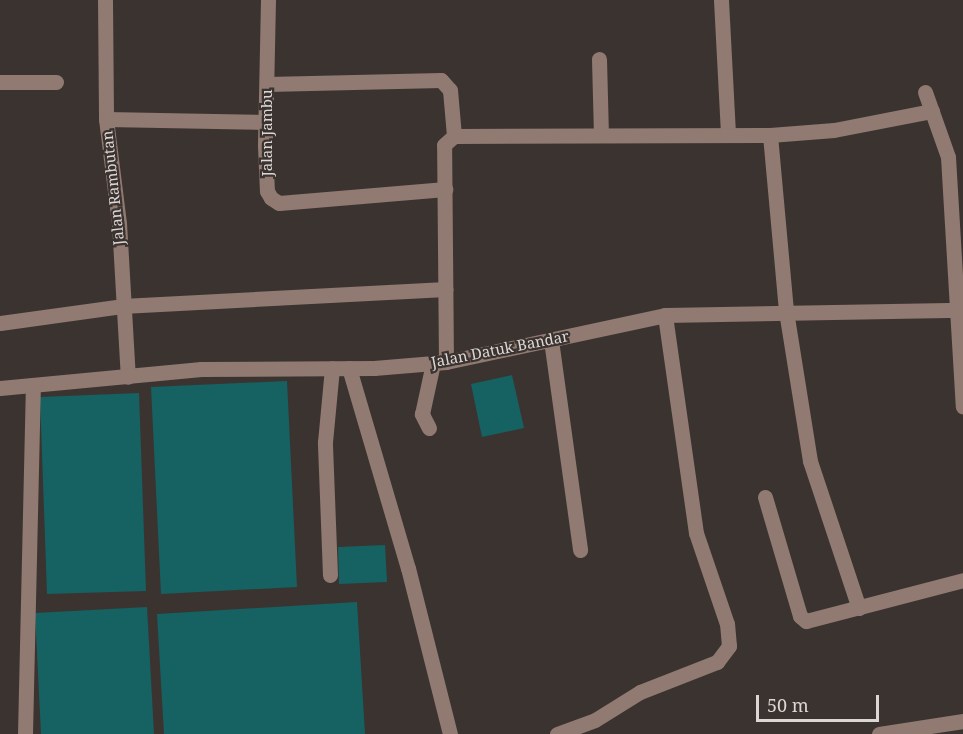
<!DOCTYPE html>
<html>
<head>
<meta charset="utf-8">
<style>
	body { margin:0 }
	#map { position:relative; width:963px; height:734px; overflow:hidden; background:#3b3330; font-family:"Noto Serif",serif }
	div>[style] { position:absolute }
	.building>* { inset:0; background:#166162 }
	.minor>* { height:15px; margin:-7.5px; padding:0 7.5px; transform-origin:7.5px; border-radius:7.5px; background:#907a71 }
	span { translate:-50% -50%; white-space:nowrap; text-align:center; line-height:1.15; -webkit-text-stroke:4.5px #3b3330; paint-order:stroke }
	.street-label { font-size:15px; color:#dcd7d5 }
	.scale { position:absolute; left:756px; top:695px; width:123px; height:27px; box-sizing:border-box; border:3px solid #dcd7d5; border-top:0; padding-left:8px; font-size:18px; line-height:21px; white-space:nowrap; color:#dcd7d5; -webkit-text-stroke:4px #3b3330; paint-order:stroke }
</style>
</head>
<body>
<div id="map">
	<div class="building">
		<i style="clip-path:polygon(512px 375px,524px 428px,482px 437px,471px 384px)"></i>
		<i style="clip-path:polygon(287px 381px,297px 587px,161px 594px,151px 387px)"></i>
		<i style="clip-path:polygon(139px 393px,146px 591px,47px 594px,40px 397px)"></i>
		<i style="clip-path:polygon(385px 545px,387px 582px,339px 584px,338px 547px)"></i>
		<i style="clip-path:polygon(357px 602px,365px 734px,164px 734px,157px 614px)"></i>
		<i style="clip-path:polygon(147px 607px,154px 734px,41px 734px,35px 613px)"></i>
	</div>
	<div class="minor">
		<i style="left:105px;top:0;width:119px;rotate:89.5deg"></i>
		<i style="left:106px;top:119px;width:105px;rotate:82.9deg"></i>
		<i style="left:119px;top:223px;width:154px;rotate:86.7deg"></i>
		<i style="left:268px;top:0;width:146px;rotate:91.2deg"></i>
		<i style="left:265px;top:146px;width:45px;rotate:87.5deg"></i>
		<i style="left:267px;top:191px;width:8px;rotate:60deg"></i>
		<i style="left:271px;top:198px;width:9px;rotate:32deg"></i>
		<i style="left:279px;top:203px;width:167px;rotate:-4.8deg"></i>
		<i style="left:721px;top:0;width:135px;rotate:87deg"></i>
		<i style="left:599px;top:59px;width:75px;rotate:88.5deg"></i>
		<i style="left:0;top:82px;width:56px"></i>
		<i style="left:267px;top:84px;width:174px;rotate:-1.3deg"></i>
		<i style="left:441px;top:80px;width:13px;rotate:48deg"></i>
		<i style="left:450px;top:90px;width:46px;rotate:85deg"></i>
		<i style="left:925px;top:92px;width:69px;rotate:70.5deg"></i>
		<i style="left:948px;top:157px;width:250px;rotate:86.6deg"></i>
		<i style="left:106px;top:119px;width:160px;rotate:1.1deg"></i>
		<i style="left:770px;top:135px;width:177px;rotate:84.8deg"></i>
		<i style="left:786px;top:311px;width:152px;rotate:80.9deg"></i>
		<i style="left:810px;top:461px;width:155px;rotate:71.6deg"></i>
		<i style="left:0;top:323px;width:123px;rotate:-7.9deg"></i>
		<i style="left:122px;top:306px;width:324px;rotate:-3deg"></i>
		<i style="left:551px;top:340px;width:212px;rotate:82.1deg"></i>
		<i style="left:446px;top:362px;width:217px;rotate:-90.5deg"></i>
		<i style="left:444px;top:145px;width:13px;rotate:-42deg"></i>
		<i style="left:454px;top:136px;width:316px;rotate:-0.2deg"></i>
		<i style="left:770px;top:135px;width:64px;rotate:-4.5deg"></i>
		<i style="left:834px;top:130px;width:100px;rotate:-11deg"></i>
		<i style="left:349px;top:368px;width:209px;rotate:73.6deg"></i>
		<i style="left:408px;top:568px;width:171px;rotate:75.8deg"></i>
		<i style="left:0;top:388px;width:202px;rotate:-5.4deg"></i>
		<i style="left:201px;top:369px;width:173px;rotate:-0.3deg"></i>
		<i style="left:374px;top:368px;width:72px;rotate:-4.8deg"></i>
		<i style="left:446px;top:362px;width:224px;rotate:-12.1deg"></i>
		<i style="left:665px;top:315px;width:298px;rotate:-1deg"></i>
		<i style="left:429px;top:428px;width:16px;rotate:-117deg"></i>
		<i style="left:422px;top:414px;width:52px;rotate:-77.8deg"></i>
		<i style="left:765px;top:497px;width:124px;rotate:73.6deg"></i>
		<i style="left:800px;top:616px;width:8px;rotate:40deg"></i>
		<i style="left:806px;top:621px;width:162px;rotate:-14.6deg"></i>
		<i style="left:330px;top:575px;width:133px;rotate:-92.2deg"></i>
		<i style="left:325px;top:442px;width:74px;rotate:-84.6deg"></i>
		<i style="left:25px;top:734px;width:349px;rotate:-88.7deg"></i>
		<i style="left:557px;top:734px;width:40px;rotate:-20.2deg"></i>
		<i style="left:595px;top:720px;width:53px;rotate:-31.9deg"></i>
		<i style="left:640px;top:692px;width:83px;rotate:-21.3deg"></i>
		<i style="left:717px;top:662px;width:20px;rotate:-53deg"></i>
		<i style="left:729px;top:646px;width:22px;rotate:-95deg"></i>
		<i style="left:727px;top:624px;width:96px;rotate:-108.8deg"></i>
		<i style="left:696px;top:533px;width:220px;rotate:-98.1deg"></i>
		<i style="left:879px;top:734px;width:85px;rotate:-8.8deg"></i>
	</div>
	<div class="street-label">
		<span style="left:267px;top:133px;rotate:-90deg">Jalan Jambu</span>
		<span style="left:113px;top:188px;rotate:-96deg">Jalan Rambutan</span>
		<span style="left:500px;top:349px;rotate:-11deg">Jalan Datuk Bandar</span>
	</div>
	<div class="scale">50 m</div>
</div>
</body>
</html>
